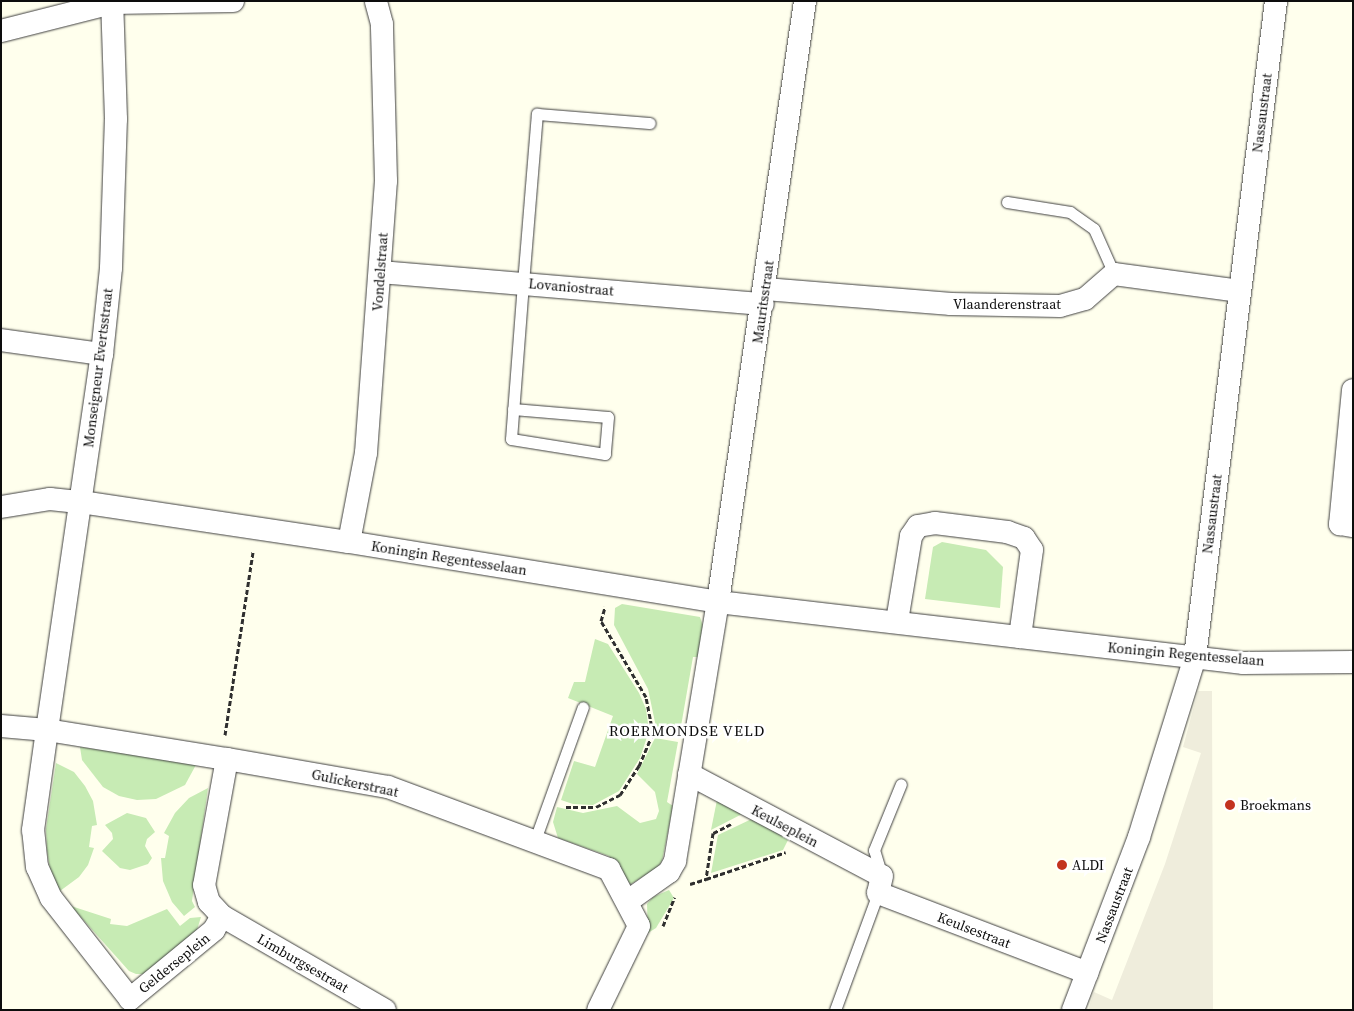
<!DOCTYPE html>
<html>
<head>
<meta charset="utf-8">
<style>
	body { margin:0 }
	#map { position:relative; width:1354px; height:1011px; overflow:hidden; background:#ffffed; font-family:"Source Serif 4",serif }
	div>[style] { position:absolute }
	.green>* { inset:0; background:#c7ebb4 }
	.plaza>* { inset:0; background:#efeddc }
	.path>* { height:3px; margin-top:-1.5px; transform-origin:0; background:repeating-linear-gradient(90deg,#2f2f2f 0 5px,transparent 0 7.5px) }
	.roads { filter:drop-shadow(0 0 1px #404040) drop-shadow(0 0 1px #404040) }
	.lane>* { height:11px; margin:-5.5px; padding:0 5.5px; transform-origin:5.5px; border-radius:5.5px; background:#fff }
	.street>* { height:22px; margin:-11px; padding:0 11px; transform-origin:11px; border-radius:11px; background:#fff }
	.dots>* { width:14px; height:14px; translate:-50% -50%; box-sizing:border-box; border:2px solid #fff; border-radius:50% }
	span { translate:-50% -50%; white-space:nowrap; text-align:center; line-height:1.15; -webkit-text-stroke:5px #fff; paint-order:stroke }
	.street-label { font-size:14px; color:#0d0d0d }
	.poi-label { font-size:14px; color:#0d0d0d }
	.left { translate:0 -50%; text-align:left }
	.neighbourhood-label { font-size:15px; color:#0d0d0d; letter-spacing:1px }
	.frame { position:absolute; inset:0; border:2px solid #0d0d0d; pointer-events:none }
</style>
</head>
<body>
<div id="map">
	<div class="green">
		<i style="clip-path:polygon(942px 542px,986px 550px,1003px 567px,1000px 608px,925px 599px,933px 547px)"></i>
		<i style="clip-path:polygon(622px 604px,700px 617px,703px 626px,700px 657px,693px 657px,680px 732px,656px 727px,648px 689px,614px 625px,615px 608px)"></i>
		<i style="clip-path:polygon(595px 639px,608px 644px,639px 693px,646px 709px,649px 731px,640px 758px,619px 791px,593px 805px,573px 804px,561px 800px,574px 761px,595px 767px,613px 716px,568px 698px,574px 682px,585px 682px)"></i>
		<i style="clip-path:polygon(655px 738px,678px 742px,667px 802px,673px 806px,662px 861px,657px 868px,631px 884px,626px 882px,609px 856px,558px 838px,553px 822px,557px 807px,583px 813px,617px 806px,640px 823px,656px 819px,659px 811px,655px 792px,637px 774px)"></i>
		<i style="clip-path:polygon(80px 747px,197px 763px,185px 785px,156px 799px,137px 800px,119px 796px,103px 787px,82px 760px)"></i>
		<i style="clip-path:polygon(56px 763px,74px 772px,85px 786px,93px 801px,97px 825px,92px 826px,89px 847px,94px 848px,88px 865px,79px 877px,60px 891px,50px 870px,47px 850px,46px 829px)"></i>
		<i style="clip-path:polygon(208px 788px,192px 901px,195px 907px,184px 916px,172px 902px,163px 881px,161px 858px,165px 858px,169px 836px,164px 833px,175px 813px,189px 798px)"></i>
		<i style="clip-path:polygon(718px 795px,748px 811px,711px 830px)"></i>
		<i style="clip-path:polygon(127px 813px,146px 818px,155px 832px,147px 839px,145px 846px,152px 858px,148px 864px,130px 870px,120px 868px,102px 851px,113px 839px,112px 833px,105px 825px)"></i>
		<i style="clip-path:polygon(758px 816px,791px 834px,783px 850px,711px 873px,718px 835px)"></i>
		<i style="clip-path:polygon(669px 890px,674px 898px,656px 928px,648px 933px,647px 904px,653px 897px)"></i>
		<i style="clip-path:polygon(71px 906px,111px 919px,110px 924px,127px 926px,167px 909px,180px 926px,190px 918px,201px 917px,196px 933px,146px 974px,136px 974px,129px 971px)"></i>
	</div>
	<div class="plaza">
		<i style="clip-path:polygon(1198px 691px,1212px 691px,1213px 1010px,1088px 1010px,1094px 992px,1112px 1000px,1165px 864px,1201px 753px,1183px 747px)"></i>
	</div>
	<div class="path">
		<i style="left:653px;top:733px;width:19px;rotate:9deg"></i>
		<i style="left:225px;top:735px;width:186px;rotate:-81.3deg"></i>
		<i style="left:566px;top:807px;width:30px"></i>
		<i style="left:596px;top:807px;width:27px;rotate:-27deg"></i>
		<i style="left:620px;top:795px;width:35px;rotate:-57deg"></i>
		<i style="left:639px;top:766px;width:36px;rotate:-67deg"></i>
		<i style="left:653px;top:733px;width:37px;rotate:-101deg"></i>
		<i style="left:646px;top:697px;width:88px;rotate:-120.6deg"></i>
		<i style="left:601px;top:621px;width:15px;rotate:-74deg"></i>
		<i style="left:731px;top:824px;width:20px;rotate:153deg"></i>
		<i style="left:713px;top:833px;width:47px;rotate:98.7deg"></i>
		<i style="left:706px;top:879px;width:84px;rotate:-18.6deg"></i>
		<i style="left:690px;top:884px;width:17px;rotate:-17deg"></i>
		<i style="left:663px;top:926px;width:31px;rotate:-68deg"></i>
	</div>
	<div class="roads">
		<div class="lane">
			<i style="left:1007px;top:202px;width:64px;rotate:9deg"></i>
			<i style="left:1070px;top:212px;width:29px;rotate:35deg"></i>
			<i style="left:1094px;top:229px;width:49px;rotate:66deg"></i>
			<i style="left:513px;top:409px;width:95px;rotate:4.8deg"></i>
			<i style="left:608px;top:417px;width:37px;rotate:95deg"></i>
			<i style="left:605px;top:454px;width:95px;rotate:-170.9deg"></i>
			<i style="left:511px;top:439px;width:156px;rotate:-85.6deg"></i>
			<i style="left:523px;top:283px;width:170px;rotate:-85.3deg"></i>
			<i style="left:537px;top:114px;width:113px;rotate:4.6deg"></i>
			<i style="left:535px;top:840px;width:141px;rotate:-70.2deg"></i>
			<i style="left:882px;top:876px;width:27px;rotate:-107deg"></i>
			<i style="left:874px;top:850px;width:71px;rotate:-67.8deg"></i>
			<i style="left:835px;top:1010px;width:125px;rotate:-69.8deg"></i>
		</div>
		<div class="street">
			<i style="left:1px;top:31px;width:114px;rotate:-14.2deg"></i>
			<i style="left:112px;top:3px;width:121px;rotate:-0.9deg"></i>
			<i style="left:380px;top:272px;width:384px;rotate:4.8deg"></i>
			<i style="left:765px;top:289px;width:187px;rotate:4.6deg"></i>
			<i style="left:951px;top:304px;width:109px;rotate:1.1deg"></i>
			<i style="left:1060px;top:306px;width:26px;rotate:-16deg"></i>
			<i style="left:1085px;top:299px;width:38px;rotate:-41deg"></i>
			<i style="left:1114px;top:274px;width:127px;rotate:7.7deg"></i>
			<i style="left:1px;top:340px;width:102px;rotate:7.9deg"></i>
			<i style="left:1353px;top:390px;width:135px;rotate:95.5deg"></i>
			<i style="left:1340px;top:524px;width:13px;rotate:9deg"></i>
			<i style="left:1px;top:507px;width:50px;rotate:-9.3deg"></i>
			<i style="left:50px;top:499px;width:31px;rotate:6deg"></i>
			<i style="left:81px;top:502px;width:271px;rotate:8.5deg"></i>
			<i style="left:349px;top:542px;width:374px;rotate:9.2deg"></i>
			<i style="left:718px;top:602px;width:529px;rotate:6.63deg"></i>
			<i style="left:1243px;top:663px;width:110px;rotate:-0.5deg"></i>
			<i style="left:349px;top:542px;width:91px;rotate:-79.2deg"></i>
			<i style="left:366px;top:453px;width:273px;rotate:-85.8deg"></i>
			<i style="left:386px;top:181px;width:157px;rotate:-91.5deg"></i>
			<i style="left:382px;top:24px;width:24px;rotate:-105deg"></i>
			<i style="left:897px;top:621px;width:86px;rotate:-80.6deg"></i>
			<i style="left:911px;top:536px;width:12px;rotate:-55deg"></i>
			<i style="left:918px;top:526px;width:17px;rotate:-10deg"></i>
			<i style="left:935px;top:523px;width:73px;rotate:7.1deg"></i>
			<i style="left:1007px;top:532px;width:18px;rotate:19deg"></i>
			<i style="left:1024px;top:538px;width:14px;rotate:56deg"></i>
			<i style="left:1032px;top:550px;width:88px;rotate:97.9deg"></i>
			<i style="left:1px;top:726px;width:46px;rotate:5deg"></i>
			<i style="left:47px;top:730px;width:182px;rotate:9.2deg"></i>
			<i style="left:227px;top:759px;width:128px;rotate:100.3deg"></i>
			<i style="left:204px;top:885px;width:18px;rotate:74deg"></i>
			<i style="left:209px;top:902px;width:19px;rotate:47deg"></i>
			<i style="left:222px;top:916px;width:16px;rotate:120deg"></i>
			<i style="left:214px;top:930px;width:109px;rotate:140.6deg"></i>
			<i style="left:130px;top:999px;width:128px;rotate:-128deg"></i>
			<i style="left:51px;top:898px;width:34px;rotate:-114deg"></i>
			<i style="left:37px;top:867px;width:37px;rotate:-96deg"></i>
			<i style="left:33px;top:830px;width:101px;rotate:-82deg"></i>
			<i style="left:47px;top:730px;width:380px;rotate:-81.7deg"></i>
			<i style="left:102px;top:354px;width:86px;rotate:-84deg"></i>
			<i style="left:111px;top:268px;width:149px;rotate:-88.1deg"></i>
			<i style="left:116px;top:119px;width:118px;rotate:-91.9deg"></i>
			<i style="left:227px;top:759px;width:163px;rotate:9.9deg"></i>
			<i style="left:388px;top:787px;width:236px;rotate:20.4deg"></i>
			<i style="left:609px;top:869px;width:64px;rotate:62.2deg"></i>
			<i style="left:639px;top:926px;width:93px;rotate:116deg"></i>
			<i style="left:689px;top:774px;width:218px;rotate:27.9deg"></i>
			<i style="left:882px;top:876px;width:17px;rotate:103deg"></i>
			<i style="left:878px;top:893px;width:224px;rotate:20.9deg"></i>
			<i style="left:628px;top:901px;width:50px;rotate:-35.3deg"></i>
			<i style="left:669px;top:872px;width:13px;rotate:-61deg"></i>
			<i style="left:675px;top:861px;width:263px;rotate:-80.6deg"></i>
			<i style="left:718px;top:602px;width:607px;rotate:-81.76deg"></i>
			<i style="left:222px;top:916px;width:188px;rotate:30deg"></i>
			<i style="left:1073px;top:1010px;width:185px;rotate:-69.1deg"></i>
			<i style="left:1139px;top:837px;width:189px;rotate:-72.7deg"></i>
			<i style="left:1195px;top:657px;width:661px;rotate:-82.96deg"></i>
		</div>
	</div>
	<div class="dots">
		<i style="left:1230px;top:805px;background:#c3331e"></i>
		<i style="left:1062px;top:865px;background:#c3331e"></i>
	</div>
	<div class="street-label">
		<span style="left:1262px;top:113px;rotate:-83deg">Nassaustraat</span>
		<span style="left:380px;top:272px;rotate:-86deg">Vondelstraat</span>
		<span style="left:571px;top:287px;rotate:5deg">Lovaniostraat</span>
		<span style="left:763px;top:302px;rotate:-82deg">Mauritsstraat</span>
		<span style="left:1007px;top:304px">Vlaanderenstraat</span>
		<span style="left:98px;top:368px;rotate:-83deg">Monseigneur Evertsstraat</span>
		<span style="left:1212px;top:514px;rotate:-83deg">Nassaustraat</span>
		<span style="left:449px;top:558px;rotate:9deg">Koningin Regentesselaan</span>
		<span style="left:1186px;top:654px;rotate:5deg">Koningin Regentesselaan</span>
		<span style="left:355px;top:783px;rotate:12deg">Gulickerstraat</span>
		<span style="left:785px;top:826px;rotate:28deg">Keulseplein</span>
		<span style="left:1114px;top:905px;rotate:-69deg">Nassaustraat</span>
		<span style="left:974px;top:930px;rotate:21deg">Keulsestraat</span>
		<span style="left:174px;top:963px;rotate:-39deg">Gelderseplein</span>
		<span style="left:303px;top:963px;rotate:30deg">Limburgsestraat</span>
	</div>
	<div class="poi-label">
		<span class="left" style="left:1240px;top:805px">Broekmans</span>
		<span class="left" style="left:1072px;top:865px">ALDI</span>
	</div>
	<div class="neighbourhood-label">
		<span style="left:687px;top:731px">ROERMONDSE VELD</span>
	</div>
	<div class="frame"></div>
</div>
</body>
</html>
